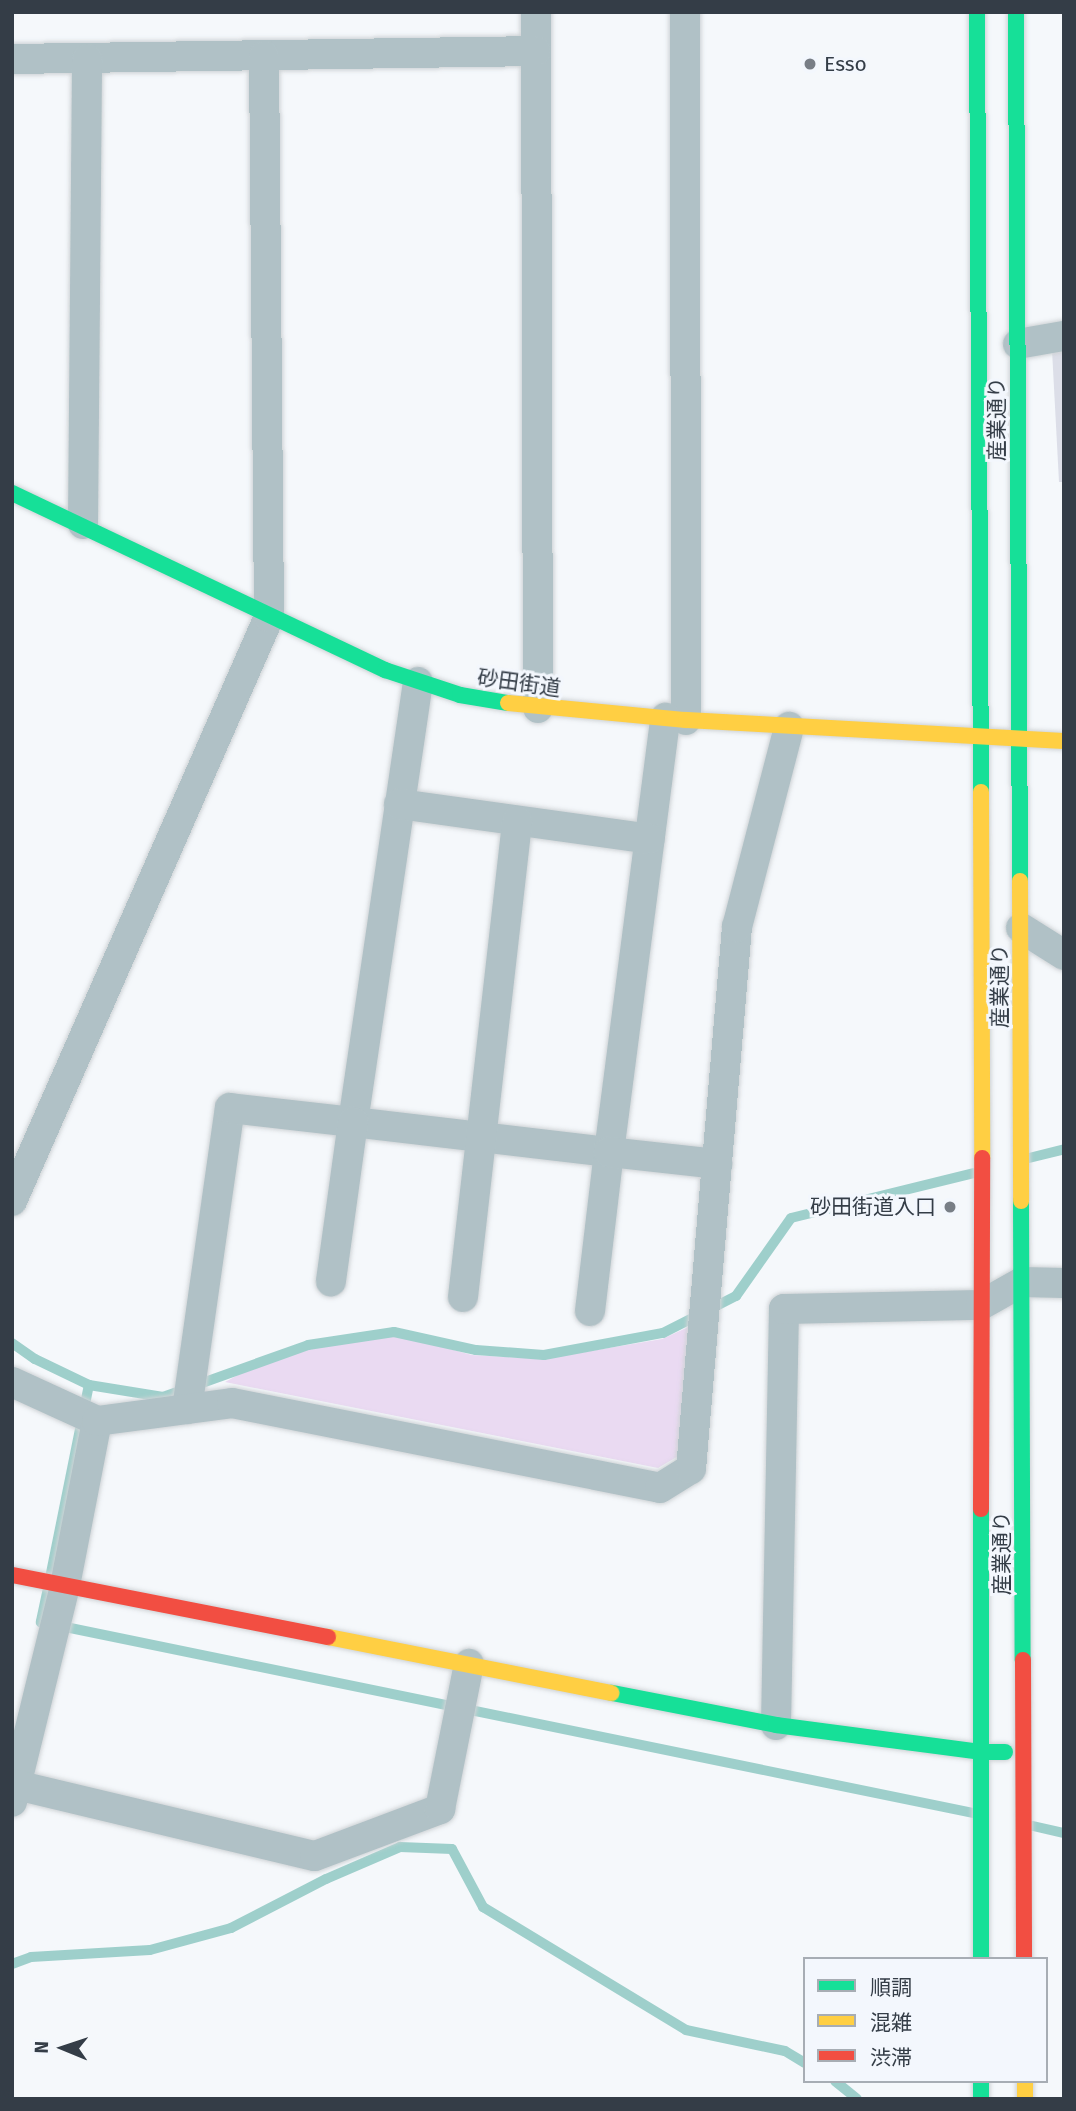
<!DOCTYPE html>
<html>
<head>
<meta charset="utf-8">
<style>
	body { margin:0 }
	#map { position:relative; width:1076px; height:2111px; overflow:hidden; background:#f5f8fb; font-family:"Fira Sans","Noto Sans JP",sans-serif }
	div>[style] { position:absolute }
	.green>* { inset:0; background:#eadaf2 }
	.stream>* { height:10px; margin:-5px; padding:0 5px; transform-origin:5px; border-radius:5px; background:#9ecfcb }
	.building>* { inset:0; background:#dcdee8 }
	.roads { filter:drop-shadow(0 0 2px #cfd3d6) drop-shadow(0 0 2px #cfd3d6) }
	.street>* { height:30px; margin:-15px; padding:0 15px; transform-origin:15px; border-radius:15px; background:#b0c1c6 }
	.fast>* { height:16px; margin:-8px; padding:0 8px; transform-origin:8px; border-radius:8px; background:#16e098 }
	.slow>* { height:16px; margin:-8px; padding:0 8px; transform-origin:8px; border-radius:8px; background:#ffcf43 }
	.jam>* { height:16px; margin:-8px; padding:0 8px; transform-origin:8px; border-radius:8px; background:#f24e42 }
	.dots>* { width:19px; height:19px; translate:-50% -50%; box-sizing:border-box; border:4px solid #f3f7fd; border-radius:50% }
	span { translate:-50% -50%; white-space:nowrap; text-align:center; line-height:1.15; -webkit-text-stroke:6px #f3f7fd; paint-order:stroke }
	.poi-label { font-size:21px; color:#343d47 }
	.left { translate:0 -50%; text-align:left }
	.right { translate:-100% -50%; text-align:right }
	.street-label { font-size:21px; color:#343d47 }
	.frame { position:absolute; inset:0; border:14px solid #343d47; pointer-events:none }
	.legend { position:absolute; left:803px; top:1957px; width:245px; height:126px; box-sizing:border-box; background:#f3f7fd; border:2px solid #a7adb4; margin:0; padding:9px 12px; list-style:none; font-size:21px; color:#343d47 }
	.legend li { display:flex; align-items:center; gap:14px; height:35px }
	.legend b { width:35px; border:2px solid #a7adb4 }
	.north { position:absolute; left:28px; top:2013px; width:70px; height:70px; -webkit-text-stroke:5px #f3f7fd; paint-order:stroke; rotate:272deg; font-size:19px; font-weight:700; line-height:28px; text-align:center; color:#343d47 }
	.north::after { content:''; display:block; margin:auto; width:24px; height:32px; background:#343d47; clip-path:polygon(50% 0,100% 100%,50% 72%,0 100%) }
</style>
</head>
<body>
<div id="map">
	<div class="green">
		<i style="clip-path:polygon(695px 1324px,680px 1455px,658px 1468px,225px 1382px,266px 1360px,330px 1344px,398px 1335px,472px 1355px,543px 1359px,662px 1339px)"></i>
	</div>
	<div class="stream">
		<i style="left:1029px;top:1158px;width:36px;rotate:-14deg"></i>
		<i style="left:12px;top:1343px;width:28px;rotate:35deg"></i>
		<i style="left:35px;top:1359px;width:60px;rotate:25.7deg"></i>
		<i style="left:89px;top:1385px;width:75px;rotate:9.2deg"></i>
		<i style="left:163px;top:1397px;width:154px;rotate:-19.7deg"></i>
		<i style="left:308px;top:1345px;width:87px;rotate:-8.6deg"></i>
		<i style="left:394px;top:1332px;width:84px;rotate:12.4deg"></i>
		<i style="left:476px;top:1350px;width:68px;rotate:4.2deg"></i>
		<i style="left:544px;top:1355px;width:121px;rotate:-10.5deg"></i>
		<i style="left:663px;top:1333px;width:82px;rotate:-26.9deg"></i>
		<i style="left:736px;top:1296px;width:95px;rotate:-54.8deg"></i>
		<i style="left:791px;top:1218px;width:188px;rotate:-13.8deg"></i>
		<i style="left:51px;top:1573px;width:192px;rotate:-78.6deg"></i>
		<i style="left:48px;top:1588px;width:35px;rotate:102deg"></i>
		<i style="left:41px;top:1622px;width:951px;rotate:11.58deg"></i>
		<i style="left:1033px;top:1826px;width:32px;rotate:13deg"></i>
		<i style="left:12px;top:1964px;width:20px;rotate:-20deg"></i>
		<i style="left:31px;top:1957px;width:119px;rotate:-3.4deg"></i>
		<i style="left:150px;top:1950px;width:84px;rotate:-15.2deg"></i>
		<i style="left:231px;top:1928px;width:107px;rotate:-27.3deg"></i>
		<i style="left:326px;top:1879px;width:81px;rotate:-23.4deg"></i>
		<i style="left:400px;top:1847px;width:52px;rotate:2.2deg"></i>
		<i style="left:452px;top:1849px;width:66px;rotate:61.9deg"></i>
		<i style="left:483px;top:1907px;width:237px;rotate:31.2deg"></i>
		<i style="left:686px;top:2030px;width:101px;rotate:12deg"></i>
		<i style="left:785px;top:2051px;width:23px;rotate:31deg"></i>
		<i style="left:835px;top:2081px;width:28px;rotate:39deg"></i>
	</div>
	<div class="building">
		<i style="clip-path:polygon(1064px 348px,1064px 482px,1059px 482px,1052px 350px)"></i>
	</div>
	<div class="roads">
		<div class="street">
			<i style="left:536px;top:12px;width:696px;rotate:89.84deg"></i>
			<i style="left:685px;top:12px;width:708px;rotate:89.92deg"></i>
			<i style="left:12px;top:59px;width:524px;rotate:-0.87deg"></i>
			<i style="left:1018px;top:344px;width:47px;rotate:-9.9deg"></i>
			<i style="left:83px;top:524px;width:465px;rotate:-89.5deg"></i>
			<i style="left:418px;top:682px;width:445px;rotate:98.4deg"></i>
			<i style="left:353px;top:1122px;width:258px;rotate:6.7deg"></i>
			<i style="left:609px;top:1152px;width:438px;rotate:-82.6deg"></i>
			<i style="left:399px;top:804px;width:253px;rotate:7.9deg"></i>
			<i style="left:1021px;top:928px;width:51px;rotate:32.1deg"></i>
			<i style="left:12px;top:1201px;width:638px;rotate:-66.25deg"></i>
			<i style="left:269px;top:617px;width:561px;rotate:-90.51deg"></i>
			<i style="left:463px;top:1297px;width:479px;rotate:-83.5deg"></i>
			<i style="left:590px;top:1311px;width:160px;rotate:-83.2deg"></i>
			<i style="left:609px;top:1152px;width:109px;rotate:6.3deg"></i>
			<i style="left:12px;top:1382px;width:94px;rotate:24.6deg"></i>
			<i style="left:97px;top:1421px;width:168px;rotate:101deg"></i>
			<i style="left:65px;top:1586px;width:222px;rotate:103.8deg"></i>
			<i style="left:187px;top:1409px;width:304px;rotate:-81.9deg"></i>
			<i style="left:230px;top:1108px;width:124px;rotate:6.5deg"></i>
			<i style="left:353px;top:1122px;width:161px;rotate:97.9deg"></i>
			<i style="left:97px;top:1421px;width:136px;rotate:-7.6deg"></i>
			<i style="left:232px;top:1403px;width:436px;rotate:11.2deg"></i>
			<i style="left:660px;top:1488px;width:36px;rotate:-32deg"></i>
			<i style="left:691px;top:1469px;width:544px;rotate:-85.15deg"></i>
			<i style="left:737px;top:927px;width:207px;rotate:-75.4deg"></i>
			<i style="left:776px;top:1725px;width:416px;rotate:-88.9deg"></i>
			<i style="left:784px;top:1309px;width:197px;rotate:-1.2deg"></i>
			<i style="left:981px;top:1305px;width:47px;rotate:-29.3deg"></i>
			<i style="left:1022px;top:1282px;width:42px;rotate:1.4deg"></i>
			<i style="left:12px;top:1784px;width:311px;rotate:13.4deg"></i>
			<i style="left:315px;top:1856px;width:134px;rotate:-20.6deg"></i>
			<i style="left:440px;top:1809px;width:148px;rotate:-78.7deg"></i>
		</div>
		<div class="fast">
			<i style="left:977px;top:12px;width:780px;rotate:89.71deg"></i>
			<i style="left:1016px;top:12px;width:869px;rotate:89.74deg"></i>
			<i style="left:12px;top:493px;width:413px;rotate:25.4deg"></i>
			<i style="left:385px;top:670px;width:79px;rotate:18.4deg"></i>
			<i style="left:460px;top:695px;width:49px;rotate:9.5deg"></i>
			<i style="left:1021px;top:1201px;width:459px;rotate:89.8deg"></i>
			<i style="left:612px;top:1693px;width:167px;rotate:11deg"></i>
			<i style="left:776px;top:1725px;width:208px;rotate:7.5deg"></i>
			<i style="left:982px;top:1752px;width:23px"></i>
			<i style="left:981px;top:1959px;width:450px;rotate:-90deg"></i>
			<i style="left:981px;top:2081px;width:18px;rotate:90deg"></i>
		</div>
		<div class="slow">
			<i style="left:508px;top:703px;width:179px;rotate:5.5deg"></i>
			<i style="left:686px;top:720px;width:379px;rotate:3.2deg"></i>
			<i style="left:981px;top:792px;width:366px;rotate:89.8deg"></i>
			<i style="left:1020px;top:881px;width:320px;rotate:89.8deg"></i>
			<i style="left:328px;top:1637px;width:289px;rotate:11.2deg"></i>
			<i style="left:1025px;top:2081px;width:18px;rotate:90deg"></i>
		</div>
		<div class="jam">
			<i style="left:981px;top:1509px;width:351px;rotate:-89.8deg"></i>
			<i style="left:12px;top:1575px;width:322px;rotate:11.1deg"></i>
			<i style="left:1023px;top:1660px;width:299px;rotate:89.8deg"></i>
		</div>
	</div>
	<div class="dots">
		<i style="left:810px;top:64px;background:#787e86"></i>
		<i style="left:950px;top:1207px;background:#787e86"></i>
	</div>
	<div class="poi-label">
		<span class="left" style="left:824px;top:64px">Esso</span>
		<span class="right" style="left:936px;top:1207px">砂田街道入口</span>
	</div>
	<div class="street-label">
		<span style="left:997px;top:419px;rotate:-90deg">産業通り</span>
		<span style="left:519px;top:683px;rotate:8deg">砂田街道</span>
		<span style="left:1000px;top:986px;rotate:-90deg">産業通り</span>
		<span style="left:1002px;top:1553px;rotate:-90deg">産業通り</span>
	</div>
	<div class="frame"></div>
	<ul class="legend">
	<li><b style="height:9px;background:#16e098"></b>順調</li>
	<li><b style="height:9px;background:#ffcf43"></b>混雑</li>
	<li><b style="height:9px;background:#f24e42"></b>渋滞</li>
	</ul>
	<div class="north">N</div>
</div>
</body>
</html>
